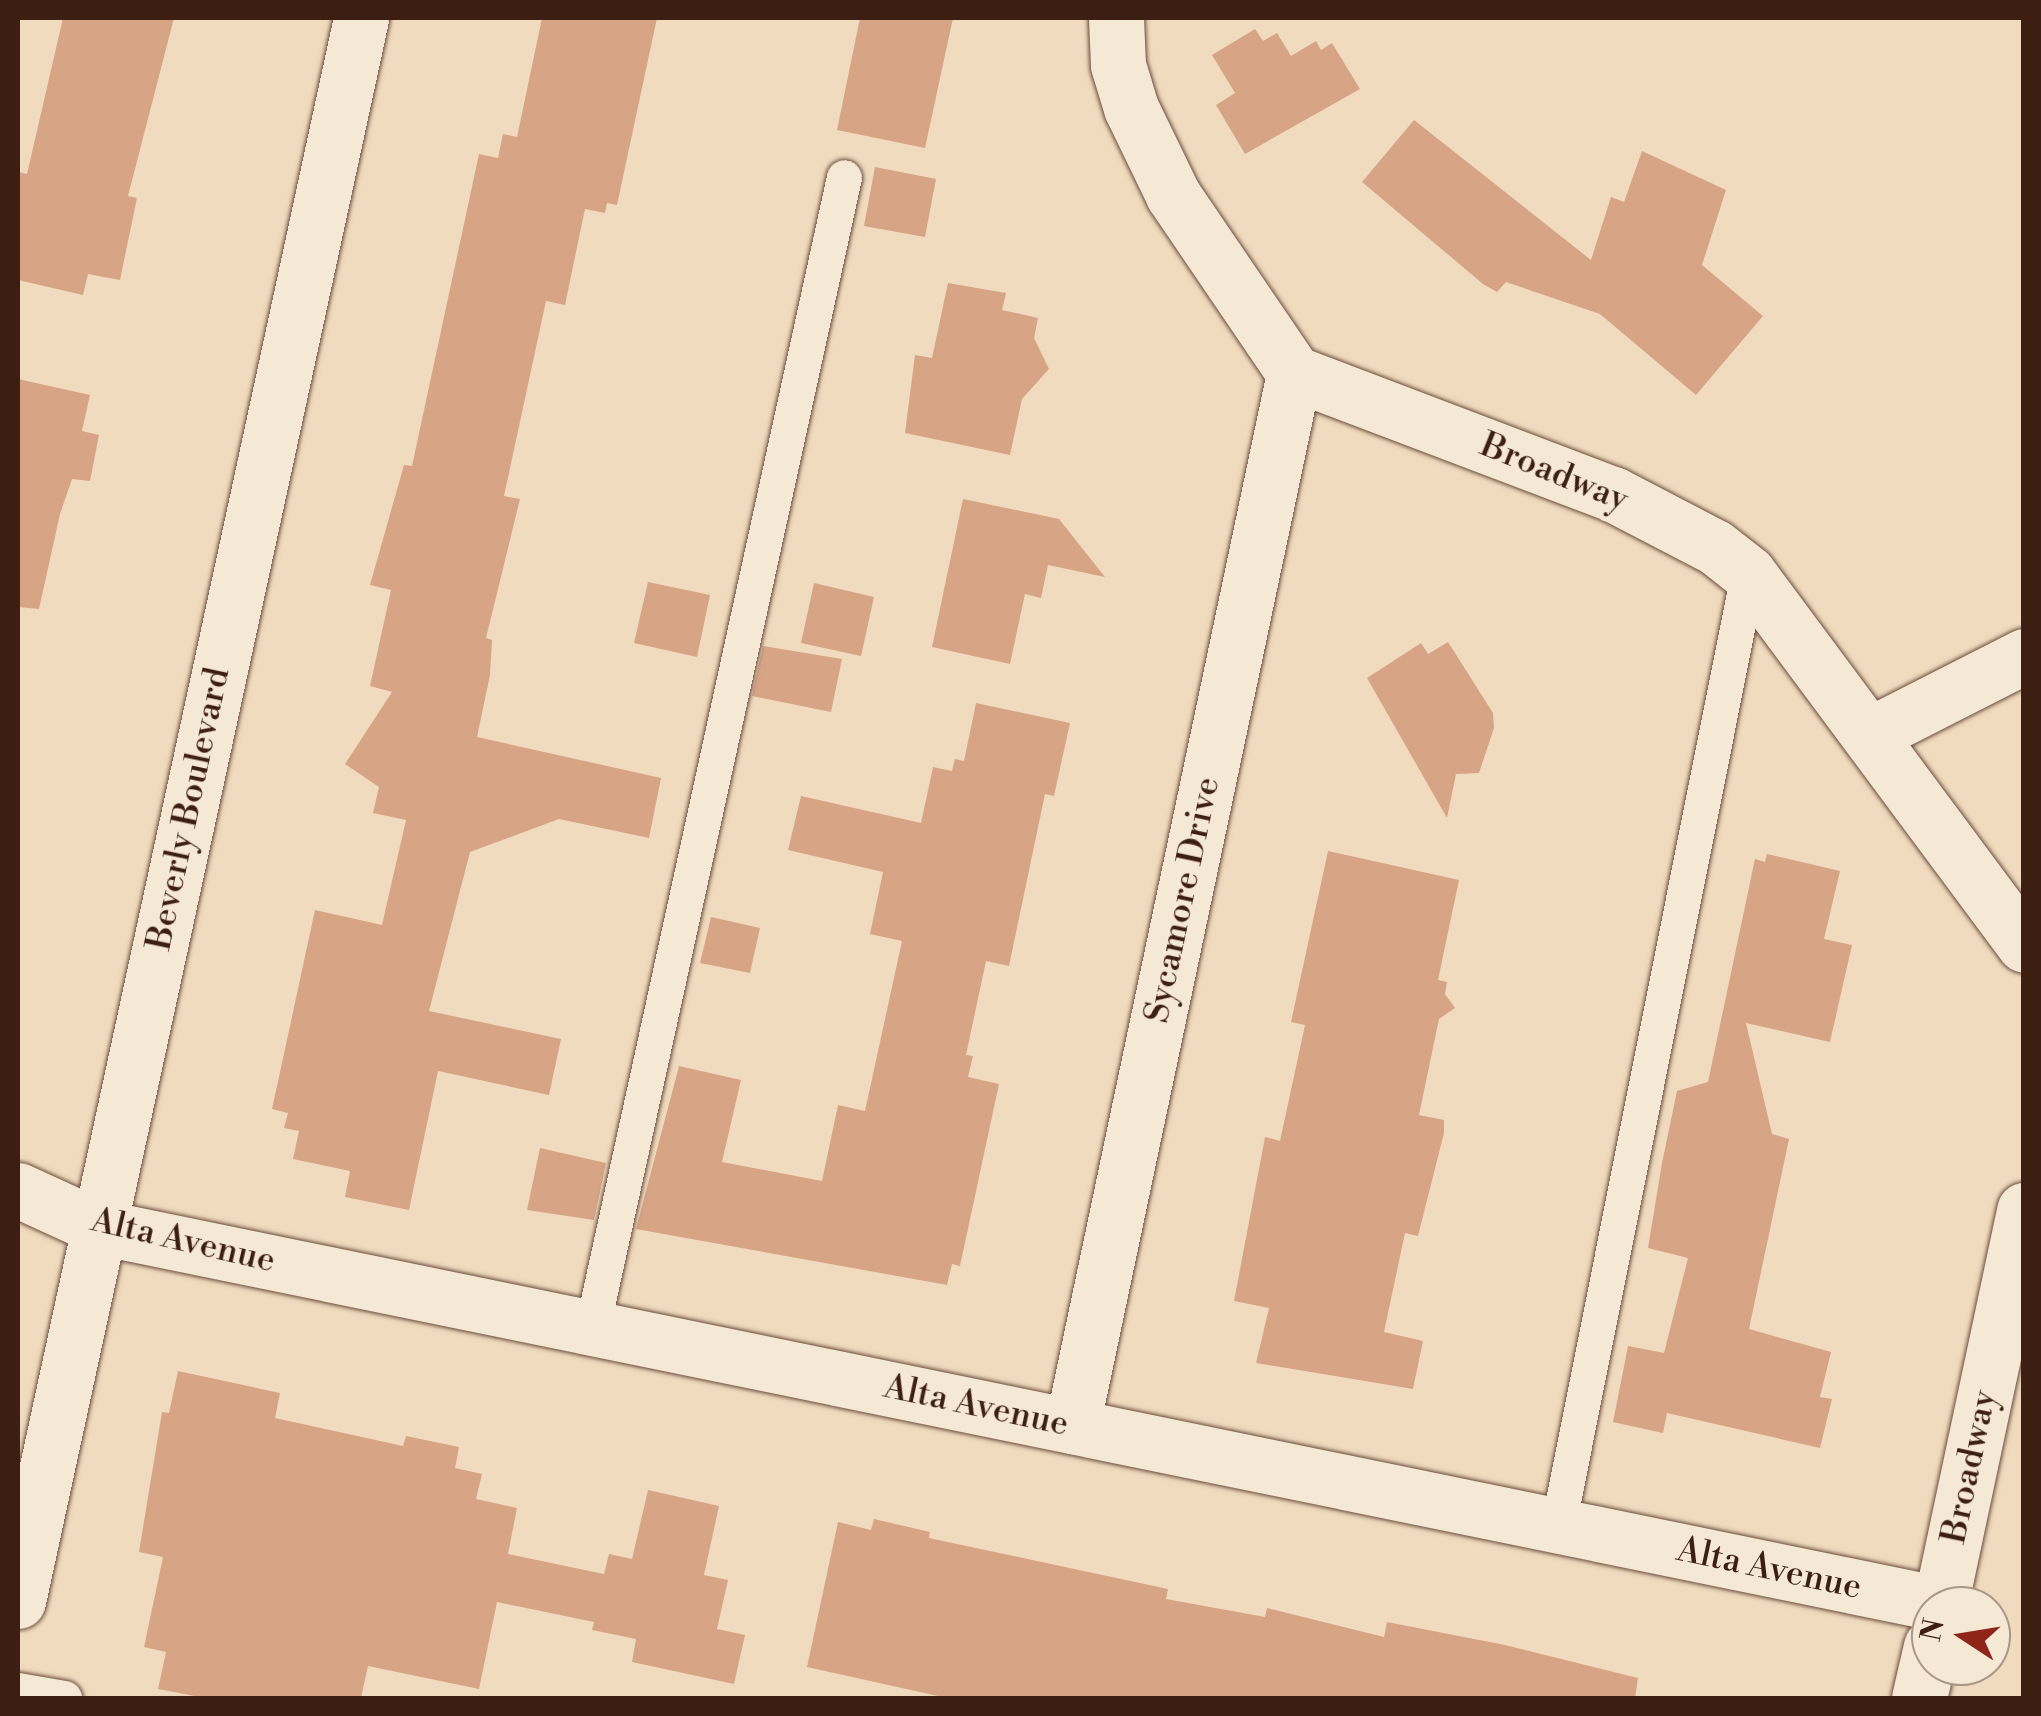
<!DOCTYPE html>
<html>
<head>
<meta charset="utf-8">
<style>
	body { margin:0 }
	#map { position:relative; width:2041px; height:1716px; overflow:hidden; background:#f0dbbe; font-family:"Libre Bodoni",serif }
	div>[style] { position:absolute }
	.building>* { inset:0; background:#d7a585 }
	.roads { filter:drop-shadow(0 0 2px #6a4d3d) drop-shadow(0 0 2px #6a4d3d) }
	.service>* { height:35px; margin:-17.5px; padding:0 17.5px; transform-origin:17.5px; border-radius:17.5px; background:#f5e8d5 }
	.minor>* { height:55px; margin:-27.5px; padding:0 27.5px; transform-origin:27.5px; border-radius:27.5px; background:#f5e8d5 }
	.tertiary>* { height:55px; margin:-27.5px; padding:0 27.5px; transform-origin:27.5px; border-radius:27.5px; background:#f5e8d5 }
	span { translate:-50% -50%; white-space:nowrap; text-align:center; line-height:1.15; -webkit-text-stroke:10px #f5e8d5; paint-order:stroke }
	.street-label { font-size:35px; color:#3d1e12 }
	.frame { position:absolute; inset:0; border:20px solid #3d1e12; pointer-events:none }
	.north { position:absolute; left:1911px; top:1586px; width:100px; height:100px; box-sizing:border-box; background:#f5e8d5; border:2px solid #ab9787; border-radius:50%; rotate:282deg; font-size:28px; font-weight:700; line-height:40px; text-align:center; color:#3d1e12 }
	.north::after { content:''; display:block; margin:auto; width:35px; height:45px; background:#8f2418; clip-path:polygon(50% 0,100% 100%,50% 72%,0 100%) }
</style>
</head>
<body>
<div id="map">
	<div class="building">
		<i style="clip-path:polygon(63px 18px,174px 18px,128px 196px,137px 198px,120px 280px,88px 274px,83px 295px,18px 280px,18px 172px,27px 174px)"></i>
		<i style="clip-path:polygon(542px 18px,657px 18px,617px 205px,607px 203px,605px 213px,585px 209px,565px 305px,546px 301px,504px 496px,520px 499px,486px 638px,492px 640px,490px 675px,477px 737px,661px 778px,649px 838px,559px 819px,470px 852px,429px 1011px,561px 1039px,549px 1095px,438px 1071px,409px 1210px,345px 1197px,350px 1171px,293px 1159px,299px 1131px,284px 1128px,288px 1113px,272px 1109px,315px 910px,382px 925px,406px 820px,373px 813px,379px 787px,345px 764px,392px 692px,370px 686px,391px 590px,370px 585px,404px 465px,412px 466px,479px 154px,498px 158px,503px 134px,517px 137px)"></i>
		<i style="clip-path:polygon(860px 18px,953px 18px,925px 148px,837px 130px)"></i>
		<i style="clip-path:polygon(1255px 29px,1263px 41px,1277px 33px,1291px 56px,1316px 41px,1321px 50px,1332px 43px,1360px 89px,1245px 154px,1216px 105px,1235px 93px,1212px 55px)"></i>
		<i style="clip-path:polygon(1414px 120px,1591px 260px,1611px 197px,1624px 202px,1642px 151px,1726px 190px,1702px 265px,1763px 316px,1696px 395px,1600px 314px,1506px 282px,1497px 292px,1483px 284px,1362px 182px)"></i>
		<i style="clip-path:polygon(875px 167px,936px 179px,925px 237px,864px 226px)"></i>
		<i style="clip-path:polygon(948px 283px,1006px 293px,1002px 310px,1038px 318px,1034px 338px,1049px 369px,1022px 399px,1010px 455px,905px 433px,915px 355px,932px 358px)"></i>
		<i style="clip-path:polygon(18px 379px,90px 395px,82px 431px,99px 435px,90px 481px,72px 479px,60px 514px,39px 609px,18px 607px)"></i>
		<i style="clip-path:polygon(963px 499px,1059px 519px,1105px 577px,1048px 565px,1041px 598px,1025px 594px,1010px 664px,932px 647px)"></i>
		<i style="clip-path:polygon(648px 582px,710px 595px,697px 657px,634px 643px)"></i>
		<i style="clip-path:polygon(814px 583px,874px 597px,861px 656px,801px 643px)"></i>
		<i style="clip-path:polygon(1448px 642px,1493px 713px,1494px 728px,1479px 773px,1456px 774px,1447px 818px,1367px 678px,1421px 643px,1428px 654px)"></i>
		<i style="clip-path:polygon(763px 646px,842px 659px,831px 712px,752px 696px)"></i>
		<i style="clip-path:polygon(976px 703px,1070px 723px,1054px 796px,1045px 794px,1009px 966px,986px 961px,966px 1055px,973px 1056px,968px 1077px,999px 1084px,960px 1266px,952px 1264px,947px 1285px,636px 1229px,679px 1066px,741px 1080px,722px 1162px,822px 1181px,838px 1105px,865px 1111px,902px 941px,870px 934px,883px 872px,788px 850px,801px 796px,921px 823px,933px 767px,952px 771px,955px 759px,964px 761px)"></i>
		<i style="clip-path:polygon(1328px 851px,1459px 880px,1438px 980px,1447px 982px,1445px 994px,1455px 1008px,1439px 1019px,1419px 1115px,1444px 1120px,1444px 1133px,1418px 1236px,1405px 1233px,1384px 1332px,1423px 1341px,1413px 1389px,1256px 1363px,1269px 1308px,1234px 1301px,1265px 1137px,1280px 1141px,1305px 1025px,1291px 1022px)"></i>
		<i style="clip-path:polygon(1767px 854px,1840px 871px,1824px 939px,1852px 945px,1830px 1042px,1746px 1023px,1772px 1134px,1789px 1139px,1749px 1329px,1831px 1352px,1820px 1397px,1832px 1399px,1820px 1448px,1667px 1413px,1663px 1433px,1613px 1422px,1628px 1346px,1664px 1353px,1688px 1258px,1648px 1248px,1662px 1163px,1677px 1091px,1708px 1082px,1755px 859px,1765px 862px)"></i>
		<i style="clip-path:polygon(711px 917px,760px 928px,750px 973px,700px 963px)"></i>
		<i style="clip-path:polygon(540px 1148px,606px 1163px,594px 1220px,527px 1210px)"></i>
		<i style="clip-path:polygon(178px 1371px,280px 1393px,275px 1418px,403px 1446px,406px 1436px,459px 1447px,455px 1468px,482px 1474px,476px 1499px,517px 1508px,508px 1554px,604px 1574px,609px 1554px,632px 1559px,648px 1490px,719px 1506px,704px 1575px,728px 1580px,717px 1629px,745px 1635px,734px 1684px,632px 1662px,636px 1639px,592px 1630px,594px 1622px,497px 1602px,479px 1689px,368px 1666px,361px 1698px,205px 1698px,158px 1689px,166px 1652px,144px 1647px,163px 1557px,139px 1552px,162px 1412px,169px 1413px)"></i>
		<i style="clip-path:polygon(874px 1519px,930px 1532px,929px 1538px,1168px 1589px,1166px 1599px,1265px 1617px,1267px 1608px,1384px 1637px,1387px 1622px,1505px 1645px,1638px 1678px,1635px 1698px,947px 1698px,807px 1667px,838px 1522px,871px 1530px)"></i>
	</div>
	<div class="roads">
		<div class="service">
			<i style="left:592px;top:1328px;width:1178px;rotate:-77.65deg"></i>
			<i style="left:1558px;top:1526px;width:972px;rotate:-78.72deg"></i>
			<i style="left:18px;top:1690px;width:47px;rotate:9.9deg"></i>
		</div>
		<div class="minor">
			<i style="left:1116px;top:18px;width:47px;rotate:87.6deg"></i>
			<i style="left:1118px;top:65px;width:45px;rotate:73.2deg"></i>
			<i style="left:1131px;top:108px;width:97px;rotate:64.2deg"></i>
			<i style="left:1173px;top:195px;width:215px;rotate:55.8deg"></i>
			<i style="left:1294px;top:373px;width:341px;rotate:20.8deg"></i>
			<i style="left:1613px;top:494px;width:115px;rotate:27.5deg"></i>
			<i style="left:1715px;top:547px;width:42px;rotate:38.2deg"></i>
			<i style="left:1748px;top:573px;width:463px;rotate:53.4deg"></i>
			<i style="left:1871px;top:734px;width:172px;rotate:-27deg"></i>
			<i style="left:18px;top:1190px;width:89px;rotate:24.6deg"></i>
			<i style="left:99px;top:1227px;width:1879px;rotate:11.57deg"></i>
			<i style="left:1072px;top:1426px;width:1076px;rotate:-78.09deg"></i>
			<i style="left:1940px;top:1606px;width:405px;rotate:-78deg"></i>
			<i style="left:1919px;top:1698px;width:53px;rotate:-77deg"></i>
		</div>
		<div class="tertiary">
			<i style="left:18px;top:1601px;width:1620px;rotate:-77.77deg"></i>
		</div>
	</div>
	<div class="street-label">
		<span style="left:1554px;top:473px;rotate:22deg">Broadway</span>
		<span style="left:189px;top:809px;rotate:-78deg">Beverly Boulevard</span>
		<span style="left:1183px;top:900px;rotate:-78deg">Sycamore Drive</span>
		<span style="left:183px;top:1241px;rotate:13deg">Alta Avenue</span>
		<span style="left:976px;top:1406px;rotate:12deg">Alta Avenue</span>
		<span style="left:1970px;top:1467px;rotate:-78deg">Broadway</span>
		<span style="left:1769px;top:1569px;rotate:12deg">Alta Avenue</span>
	</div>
	<div class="frame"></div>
	<div class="north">N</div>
</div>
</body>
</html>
